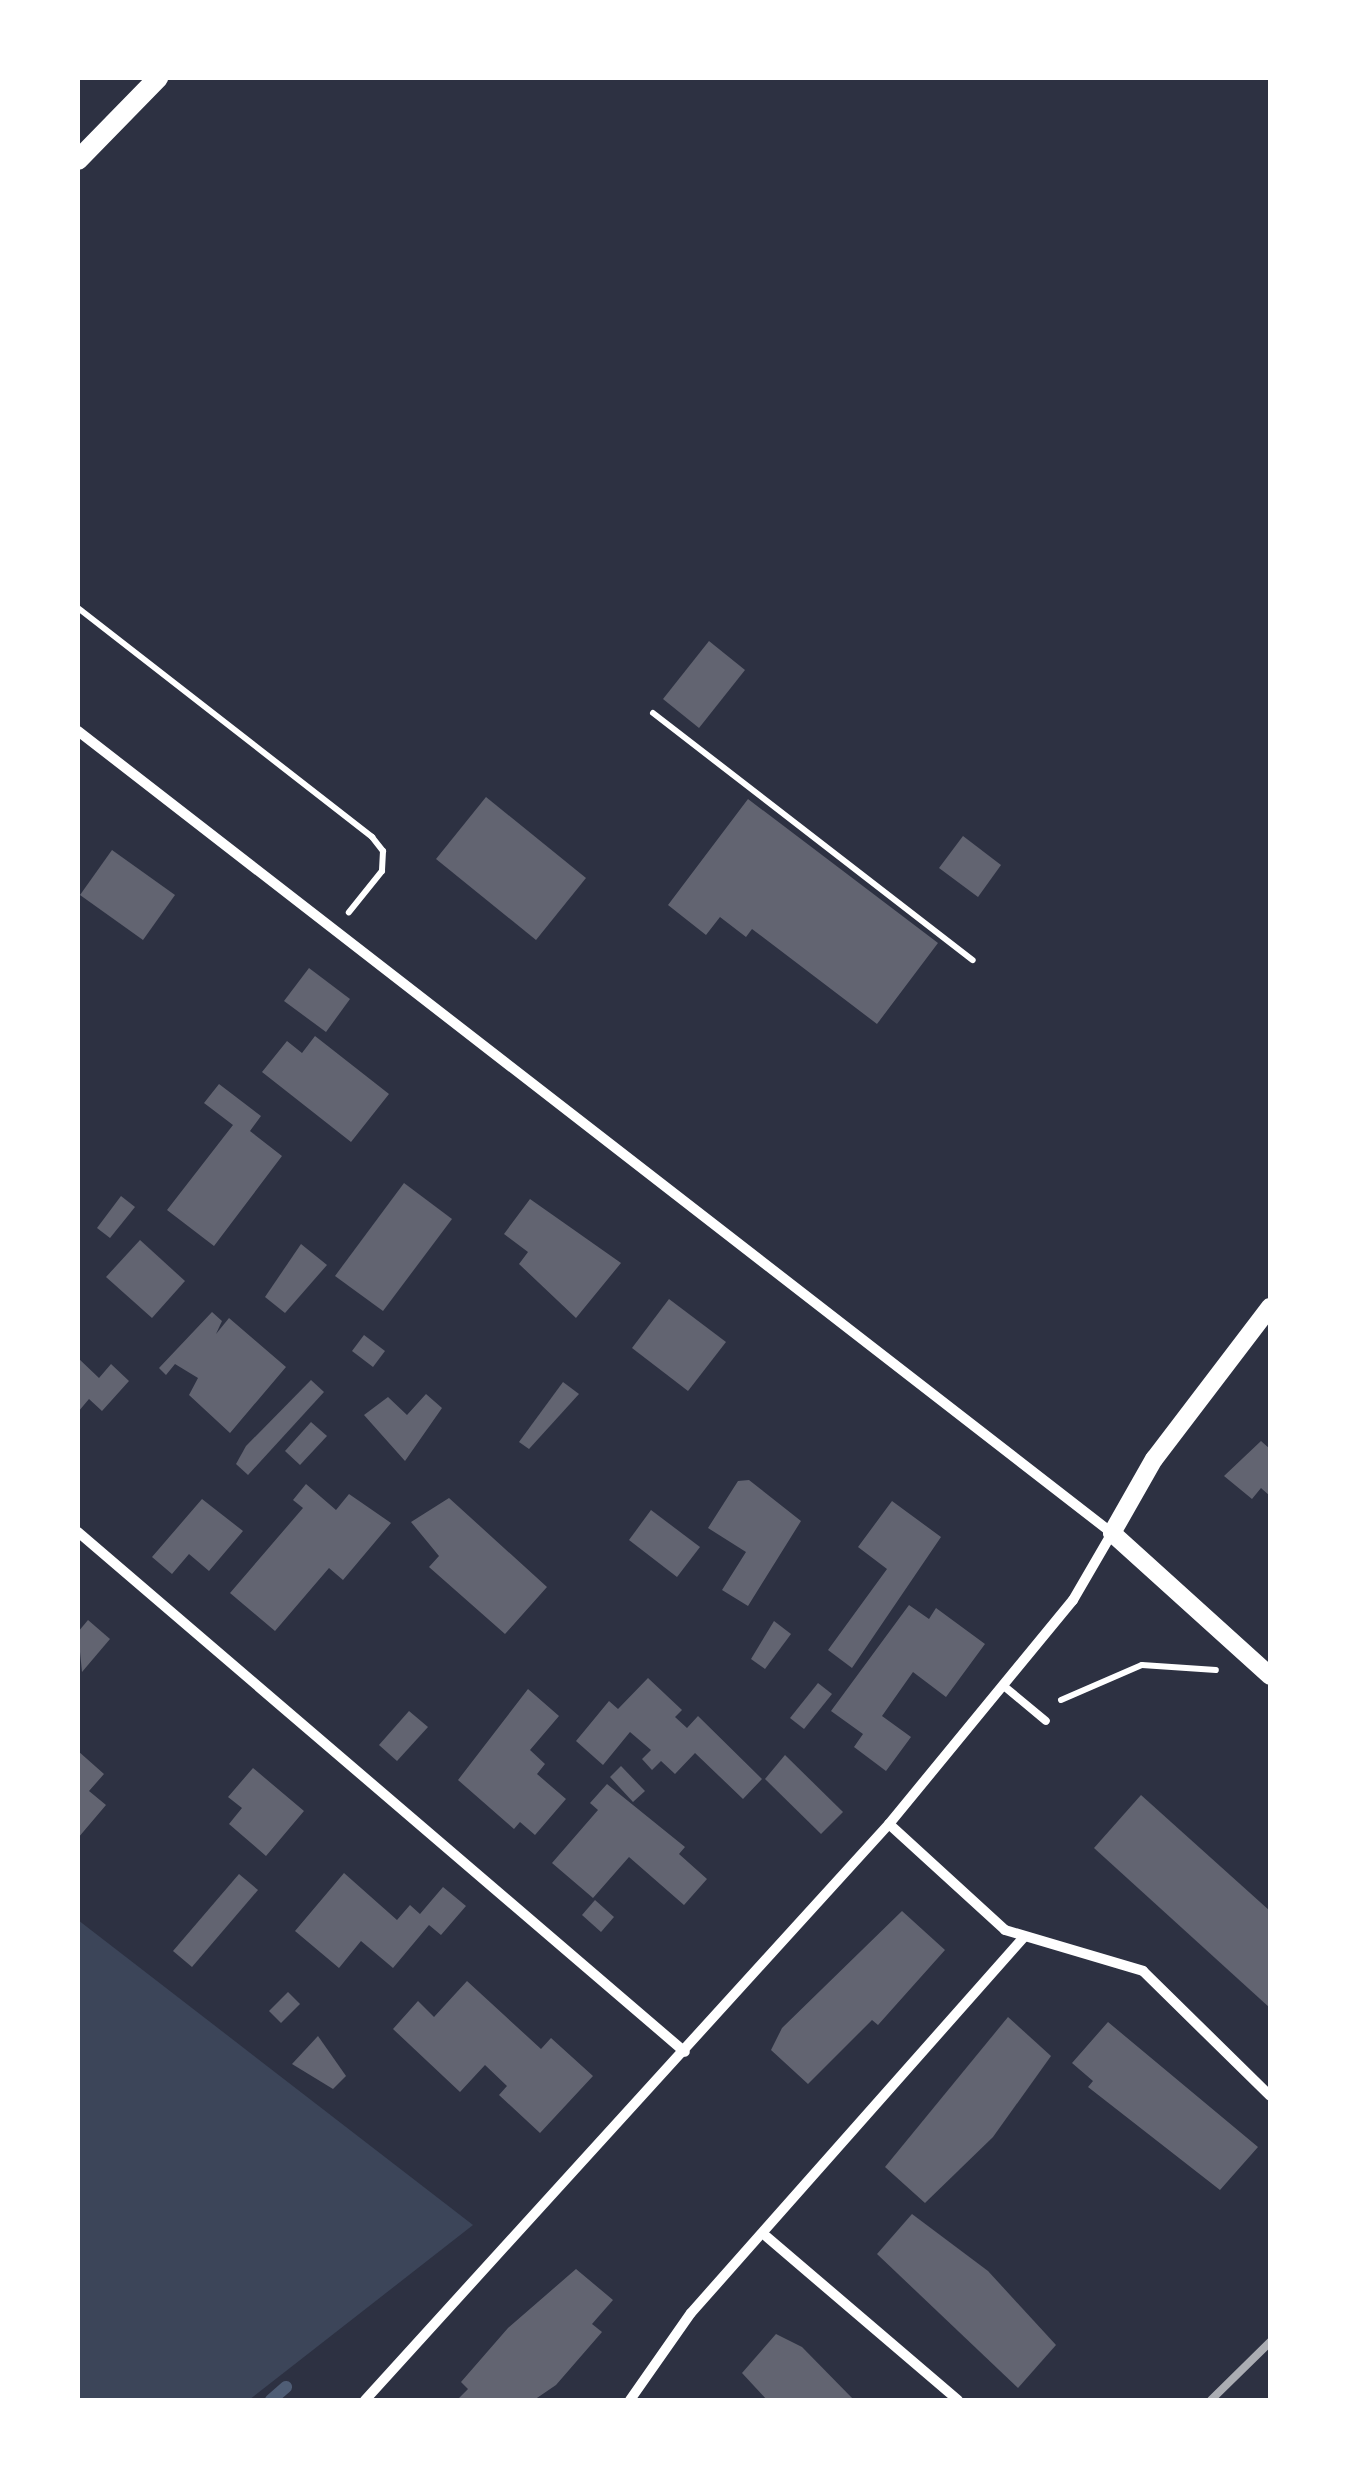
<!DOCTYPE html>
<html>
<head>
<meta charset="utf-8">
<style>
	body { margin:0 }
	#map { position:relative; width:1348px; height:2478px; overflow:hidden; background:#2d3142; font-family:"DM Sans",sans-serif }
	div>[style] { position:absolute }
	.green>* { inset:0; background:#3c4559 }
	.stream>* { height:12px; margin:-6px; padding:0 6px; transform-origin:6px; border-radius:6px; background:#4f5d75 }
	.building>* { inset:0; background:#626471 }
	.path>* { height:6px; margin:-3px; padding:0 3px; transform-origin:3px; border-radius:3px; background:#fff }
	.service>* { height:8px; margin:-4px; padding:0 4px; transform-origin:4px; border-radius:4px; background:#fff }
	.minor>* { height:10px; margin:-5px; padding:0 5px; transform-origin:5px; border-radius:5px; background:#fff }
	.tertiary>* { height:18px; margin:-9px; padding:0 9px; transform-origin:9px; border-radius:9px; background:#fff }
	.secondary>* { height:20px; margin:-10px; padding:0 10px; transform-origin:10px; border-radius:10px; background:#fff }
	.rail>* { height:8px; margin:-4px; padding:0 4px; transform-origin:4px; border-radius:4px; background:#abadb3 }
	span { translate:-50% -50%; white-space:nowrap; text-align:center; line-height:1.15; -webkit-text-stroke:10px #fff; paint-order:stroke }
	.frame { position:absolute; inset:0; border:80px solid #fff; pointer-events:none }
</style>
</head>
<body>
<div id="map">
	<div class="green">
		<i style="clip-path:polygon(78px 1920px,473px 2225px,249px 2400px,78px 2400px)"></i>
	</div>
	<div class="stream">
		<i style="left:271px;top:2400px;width:20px;rotate:-41deg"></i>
	</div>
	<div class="building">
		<i style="clip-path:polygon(709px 641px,745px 670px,699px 728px,663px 699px)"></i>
		<i style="clip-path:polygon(486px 797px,586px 878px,536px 940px,436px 859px)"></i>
		<i style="clip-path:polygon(748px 799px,938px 943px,877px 1024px,752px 929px,746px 937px,720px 917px,706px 935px,668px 905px)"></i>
		<i style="clip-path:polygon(963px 836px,1001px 865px,978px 897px,939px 868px)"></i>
		<i style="clip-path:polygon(112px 850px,175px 895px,143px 940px,80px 895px)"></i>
		<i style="clip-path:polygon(309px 968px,350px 999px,326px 1032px,284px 1001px)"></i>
		<i style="clip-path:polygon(315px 1036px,389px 1094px,351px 1142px,262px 1072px,287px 1041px,302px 1053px)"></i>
		<i style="clip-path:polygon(219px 1084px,261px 1116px,250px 1131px,282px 1156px,214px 1246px,167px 1210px,233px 1125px,204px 1103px)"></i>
		<i style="clip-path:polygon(404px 1183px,452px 1219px,383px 1311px,335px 1276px)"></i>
		<i style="clip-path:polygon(121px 1196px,135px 1207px,110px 1238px,97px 1228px)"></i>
		<i style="clip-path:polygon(530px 1199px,621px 1263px,576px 1318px,519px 1264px,528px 1252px,504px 1234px)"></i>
		<i style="clip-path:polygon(140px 1240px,185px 1281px,152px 1318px,106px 1277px)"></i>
		<i style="clip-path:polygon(301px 1244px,327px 1265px,285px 1313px,265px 1297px)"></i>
		<i style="clip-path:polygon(669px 1299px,726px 1342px,688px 1391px,632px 1348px)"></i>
		<i style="clip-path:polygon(212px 1312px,222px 1321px,216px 1334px,229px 1318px,286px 1367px,230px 1433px,189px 1395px,198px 1378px,175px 1364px,166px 1375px,159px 1368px)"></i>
		<i style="clip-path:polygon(364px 1335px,385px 1351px,373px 1367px,352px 1351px)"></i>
		<i style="clip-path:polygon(78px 1358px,99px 1378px,111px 1364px,129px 1381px,102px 1411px,89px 1399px,78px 1412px)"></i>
		<i style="clip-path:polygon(311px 1380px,324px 1392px,248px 1475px,236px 1464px,246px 1446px)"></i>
		<i style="clip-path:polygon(563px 1382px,579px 1394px,529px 1449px,519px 1442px)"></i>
		<i style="clip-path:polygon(426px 1394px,442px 1408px,405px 1461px,364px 1415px,388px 1397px,407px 1415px)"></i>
		<i style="clip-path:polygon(311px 1422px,327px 1436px,300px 1465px,285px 1451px)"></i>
		<i style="clip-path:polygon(1261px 1441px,1270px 1449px,1270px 1496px,1261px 1488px,1252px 1499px,1224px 1476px)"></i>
		<i style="clip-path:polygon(749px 1480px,801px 1521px,748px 1606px,722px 1590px,746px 1552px,708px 1528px,738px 1481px)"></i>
		<i style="clip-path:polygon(306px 1484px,336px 1510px,349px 1494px,391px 1523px,343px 1580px,329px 1568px,275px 1631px,230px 1593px,303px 1508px,293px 1500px)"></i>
		<i style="clip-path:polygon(449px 1498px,547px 1587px,505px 1634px,429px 1567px,439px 1556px,411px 1522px)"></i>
		<i style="clip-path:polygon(202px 1499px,243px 1531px,209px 1571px,189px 1554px,172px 1574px,152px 1557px)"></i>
		<i style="clip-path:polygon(892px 1501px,941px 1537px,852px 1668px,828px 1650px,887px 1569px,858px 1547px)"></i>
		<i style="clip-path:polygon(651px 1510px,700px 1547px,677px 1577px,629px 1540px)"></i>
		<i style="clip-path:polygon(909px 1605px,929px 1619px,936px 1608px,985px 1644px,946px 1697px,913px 1672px,882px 1716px,911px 1737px,886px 1771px,854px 1747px,863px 1734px,831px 1711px)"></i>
		<i style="clip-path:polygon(88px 1620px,110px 1639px,82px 1672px,78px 1632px)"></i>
		<i style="clip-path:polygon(774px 1621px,791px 1634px,765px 1669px,751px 1659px)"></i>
		<i style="clip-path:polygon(648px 1678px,682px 1710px,675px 1717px,687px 1728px,698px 1716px,762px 1779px,743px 1799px,695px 1753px,675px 1774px,661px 1761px,652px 1770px,642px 1759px,651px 1750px,630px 1732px,603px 1765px,576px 1741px,609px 1701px,618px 1709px)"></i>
		<i style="clip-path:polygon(818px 1683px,832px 1694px,804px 1729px,790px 1718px)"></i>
		<i style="clip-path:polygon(528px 1689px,559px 1716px,530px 1750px,545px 1764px,537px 1774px,566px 1799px,535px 1835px,520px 1822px,514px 1829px,458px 1780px)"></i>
		<i style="clip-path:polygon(409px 1711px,428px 1727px,397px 1761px,379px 1745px)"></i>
		<i style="clip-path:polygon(78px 1751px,104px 1774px,89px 1791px,106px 1805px,78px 1838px)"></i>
		<i style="clip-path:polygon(785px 1755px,843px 1812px,821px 1834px,765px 1779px)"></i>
		<i style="clip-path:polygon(621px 1766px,645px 1791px,633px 1802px,610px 1777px)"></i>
		<i style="clip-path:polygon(253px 1768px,304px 1811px,266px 1856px,229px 1824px,242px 1808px,228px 1797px)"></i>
		<i style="clip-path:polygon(607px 1784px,685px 1847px,679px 1854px,707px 1879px,684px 1905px,629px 1857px,593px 1898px,552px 1863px,598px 1810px,590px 1803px)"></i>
		<i style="clip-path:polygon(1141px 1795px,1270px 1911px,1270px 2008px,1094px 1848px)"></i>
		<i style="clip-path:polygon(344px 1873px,397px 1920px,410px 1905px,420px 1914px,443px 1887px,466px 1906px,441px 1935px,429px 1925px,393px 1968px,361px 1941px,339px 1968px,295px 1931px)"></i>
		<i style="clip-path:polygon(239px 1874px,258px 1890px,192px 1967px,173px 1951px)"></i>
		<i style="clip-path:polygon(595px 1900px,614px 1917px,601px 1932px,582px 1915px)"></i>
		<i style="clip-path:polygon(902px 1911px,945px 1950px,878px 2025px,872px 2020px,808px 2084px,771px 2050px,782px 2028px)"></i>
		<i style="clip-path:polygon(467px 1981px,541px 2049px,551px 2038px,593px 2076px,540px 2133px,499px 2095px,507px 2086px,485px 2065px,460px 2092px,393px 2029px,418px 2001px,434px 2017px)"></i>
		<i style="clip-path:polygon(288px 1992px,300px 2004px,281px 2023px,269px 2011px)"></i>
		<i style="clip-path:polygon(1008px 2017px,1051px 2056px,993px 2137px,925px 2203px,885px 2167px)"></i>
		<i style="clip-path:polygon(1108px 2022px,1258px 2147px,1220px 2190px,1088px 2087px,1093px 2081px,1072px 2063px)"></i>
		<i style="clip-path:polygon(318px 2036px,346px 2076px,333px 2089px,292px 2064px)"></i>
		<i style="clip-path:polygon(912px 2214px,988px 2271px,1056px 2345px,1018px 2388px,877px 2254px)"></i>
		<i style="clip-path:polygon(576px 2269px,613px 2300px,592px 2324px,602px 2332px,556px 2385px,534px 2400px,457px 2400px,468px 2389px,461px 2382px,508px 2328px)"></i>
		<i style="clip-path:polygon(776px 2334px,802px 2347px,854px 2400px,767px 2400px,742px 2373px)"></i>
	</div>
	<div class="path">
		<i style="left:78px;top:608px;width:373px;rotate:37.9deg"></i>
		<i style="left:372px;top:837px;width:18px;rotate:52deg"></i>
		<i style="left:383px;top:851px;width:20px;rotate:93deg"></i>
		<i style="left:382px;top:871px;width:53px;rotate:128.8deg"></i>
		<i style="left:653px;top:713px;width:404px;rotate:37.7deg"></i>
		<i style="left:1061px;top:1700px;width:88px;rotate:-23.4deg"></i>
		<i style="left:1142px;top:1665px;width:74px;rotate:3.9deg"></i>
	</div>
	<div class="service">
		<i style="left:1005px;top:1687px;width:53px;rotate:39.7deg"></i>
	</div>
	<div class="minor">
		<i style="left:78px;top:731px;width:1309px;rotate:37.8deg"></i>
		<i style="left:1112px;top:1533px;width:78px;rotate:120.2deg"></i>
		<i style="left:1073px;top:1600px;width:290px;rotate:129.4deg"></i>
		<i style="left:889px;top:1824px;width:779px;rotate:132.29deg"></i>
		<i style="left:78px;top:1532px;width:799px;rotate:40.59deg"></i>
		<i style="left:889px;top:1824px;width:157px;rotate:42.4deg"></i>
		<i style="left:1005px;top:1930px;width:144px;rotate:16.5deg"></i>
		<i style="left:1143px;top:1971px;width:178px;rotate:44.5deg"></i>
		<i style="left:767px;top:2237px;width:251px;rotate:40.5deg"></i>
		<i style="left:630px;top:2400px;width:106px;rotate:-55deg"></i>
		<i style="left:691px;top:2313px;width:502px;rotate:-48.47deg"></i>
	</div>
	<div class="tertiary">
		<i style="left:1270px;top:1307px;width:191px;rotate:127.3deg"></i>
		<i style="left:1154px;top:1459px;width:85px;rotate:119.6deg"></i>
		<i style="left:1112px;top:1533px;width:213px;rotate:42.1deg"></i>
	</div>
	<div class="secondary">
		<i style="left:78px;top:160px;width:115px;rotate:-45.7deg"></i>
	</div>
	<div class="rail">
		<i style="left:1211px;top:2400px;width:83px;rotate:-44.5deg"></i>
	</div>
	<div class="frame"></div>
</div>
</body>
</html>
